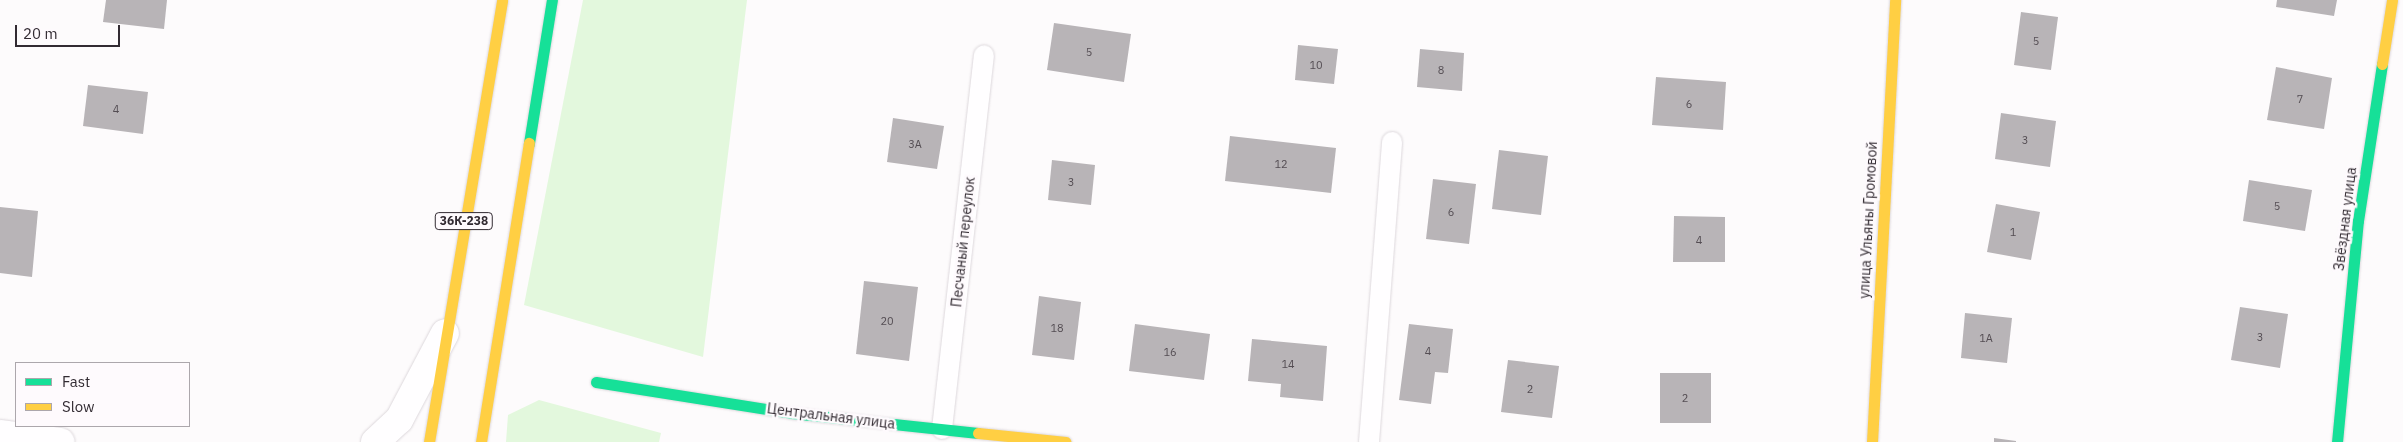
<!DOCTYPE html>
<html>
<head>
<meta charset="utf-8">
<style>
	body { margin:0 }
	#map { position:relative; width:2403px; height:442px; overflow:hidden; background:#fdfbfc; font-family:"IBM Plex Sans",sans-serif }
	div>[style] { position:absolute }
	.green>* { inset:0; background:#e3f8dd }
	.building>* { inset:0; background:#b8b4b7 }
	.roads { filter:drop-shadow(0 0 1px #ddd8dc) drop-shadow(0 0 1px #ddd8dc) }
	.lane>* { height:20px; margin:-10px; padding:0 10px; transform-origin:10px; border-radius:10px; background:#fffeff }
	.street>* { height:28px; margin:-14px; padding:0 14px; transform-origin:14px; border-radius:14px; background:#fffeff }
	.fast>* { height:11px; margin:-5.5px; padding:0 5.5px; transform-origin:5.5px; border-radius:5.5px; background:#16e098 }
	.slow>* { height:11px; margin:-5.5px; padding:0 5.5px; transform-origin:5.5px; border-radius:5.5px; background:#ffcf43 }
	span { translate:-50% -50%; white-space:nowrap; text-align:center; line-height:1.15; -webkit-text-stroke:5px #fefafd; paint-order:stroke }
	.number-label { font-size:11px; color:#544d53 }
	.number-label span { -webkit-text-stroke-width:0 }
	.shield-label span { padding:1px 4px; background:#fefafd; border:1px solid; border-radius:4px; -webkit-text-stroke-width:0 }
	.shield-label { font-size:12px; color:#322b32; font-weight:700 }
	.street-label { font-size:14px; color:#322b32 }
	.legend { position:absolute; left:15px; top:362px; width:175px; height:65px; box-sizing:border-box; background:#fefafd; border:1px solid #aca7ac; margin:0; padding:6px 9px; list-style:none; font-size:15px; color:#322b32 }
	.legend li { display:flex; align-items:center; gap:10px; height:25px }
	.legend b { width:25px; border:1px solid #aca7ac }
	.scale { position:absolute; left:15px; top:25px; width:105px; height:22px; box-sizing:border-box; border:2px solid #322b32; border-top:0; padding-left:6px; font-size:15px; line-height:18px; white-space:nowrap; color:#322b32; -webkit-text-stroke:4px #fefafd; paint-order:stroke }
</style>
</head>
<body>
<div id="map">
	<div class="green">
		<i style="clip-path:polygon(583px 0,747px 0,703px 357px,524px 305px)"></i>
		<i style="clip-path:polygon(539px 400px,661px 433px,659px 442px,506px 442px,508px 415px)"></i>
	</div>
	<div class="building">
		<i style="clip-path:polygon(106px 0,167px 0,164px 29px,103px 22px)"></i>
		<i style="clip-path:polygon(2277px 0,2337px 0,2334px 16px,2276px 7px)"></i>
		<i style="clip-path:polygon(2021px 12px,2058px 17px,2051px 70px,2014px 65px)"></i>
		<i style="clip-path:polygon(1054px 23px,1131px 34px,1124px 82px,1047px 70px)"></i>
		<i style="clip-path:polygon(1298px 45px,1338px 49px,1334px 84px,1295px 80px)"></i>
		<i style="clip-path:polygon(1420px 49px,1464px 53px,1462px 91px,1417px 87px)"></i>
		<i style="clip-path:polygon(2276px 67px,2332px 78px,2324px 129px,2267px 120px)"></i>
		<i style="clip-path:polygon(1656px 77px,1726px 82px,1723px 130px,1652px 125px)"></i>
		<i style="clip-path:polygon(88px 85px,148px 92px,143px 134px,83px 126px)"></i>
		<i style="clip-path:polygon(2001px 113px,2056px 121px,2050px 167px,1995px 159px)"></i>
		<i style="clip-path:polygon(893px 118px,944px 126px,937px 169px,887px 162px)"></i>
		<i style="clip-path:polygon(1230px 136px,1336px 148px,1331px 193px,1225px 181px)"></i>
		<i style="clip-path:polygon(1499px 150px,1548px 156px,1541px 215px,1492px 209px)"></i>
		<i style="clip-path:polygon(1052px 160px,1095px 165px,1091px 205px,1048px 200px)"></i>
		<i style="clip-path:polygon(1433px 179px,1476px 184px,1469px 244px,1426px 239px)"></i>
		<i style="clip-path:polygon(2249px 180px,2312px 190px,2305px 231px,2243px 221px)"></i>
		<i style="clip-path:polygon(1996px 204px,2040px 212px,2031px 260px,1987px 252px)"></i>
		<i style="clip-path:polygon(0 207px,38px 211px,32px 277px,0 273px)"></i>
		<i style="clip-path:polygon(1674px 216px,1725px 217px,1725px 262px,1673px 262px)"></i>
		<i style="clip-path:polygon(864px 281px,918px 287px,909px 361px,856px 354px)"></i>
		<i style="clip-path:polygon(1039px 296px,1081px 302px,1074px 360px,1032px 355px)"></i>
		<i style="clip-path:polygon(2240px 307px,2288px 314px,2280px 368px,2231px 360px)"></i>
		<i style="clip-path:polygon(1965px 313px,2012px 318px,2007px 363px,1961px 358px)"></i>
		<i style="clip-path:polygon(1135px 324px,1210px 334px,1204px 380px,1129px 371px)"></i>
		<i style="clip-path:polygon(1409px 324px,1453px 329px,1448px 373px,1435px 372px,1431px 404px,1399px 400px)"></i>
		<i style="clip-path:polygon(1252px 339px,1327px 346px,1323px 401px,1280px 397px,1281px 384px,1248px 381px)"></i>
		<i style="clip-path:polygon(1508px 360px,1559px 366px,1552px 418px,1501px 412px)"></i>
		<i style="clip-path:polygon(1660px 373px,1711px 373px,1711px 423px,1660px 423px)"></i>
		<i style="clip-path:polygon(1994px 438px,2016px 441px,2016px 442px,1994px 442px)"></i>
	</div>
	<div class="roads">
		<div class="lane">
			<i style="left:942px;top:429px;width:376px;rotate:-83.6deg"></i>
			<i style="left:1369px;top:442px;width:301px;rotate:-85.6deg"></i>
		</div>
		<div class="street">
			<i style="left:0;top:434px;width:61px;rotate:7.6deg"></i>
			<i style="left:375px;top:442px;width:33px;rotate:-43deg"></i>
			<i style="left:399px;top:420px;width:98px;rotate:-62.1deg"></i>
		</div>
		<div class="fast">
			<i style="left:529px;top:143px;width:145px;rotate:-80.9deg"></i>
			<i style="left:596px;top:382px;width:197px;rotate:9deg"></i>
			<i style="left:791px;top:413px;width:188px;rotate:6.1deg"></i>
			<i style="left:2337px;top:442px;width:222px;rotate:-84.6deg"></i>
			<i style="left:2358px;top:221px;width:159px;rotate:-81.3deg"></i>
		</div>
		<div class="slow">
			<i style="left:2382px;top:64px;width:65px;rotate:-81.1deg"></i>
			<i style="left:978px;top:433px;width:88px;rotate:5.8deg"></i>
			<i style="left:429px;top:442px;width:448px;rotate:-80.6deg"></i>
			<i style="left:481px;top:442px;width:303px;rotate:-80.9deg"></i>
			<i style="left:1872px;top:442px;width:443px;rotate:-87deg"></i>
		</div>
	</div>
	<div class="number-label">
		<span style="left:2036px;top:41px">5</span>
		<span style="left:1089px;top:52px">5</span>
		<span style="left:1316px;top:65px">10</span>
		<span style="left:1441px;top:70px">8</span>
		<span style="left:2300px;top:99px">7</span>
		<span style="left:1689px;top:104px">6</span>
		<span style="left:116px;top:109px">4</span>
		<span style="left:2025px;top:140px">3</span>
		<span style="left:915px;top:144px">3А</span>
		<span style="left:1281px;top:164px">12</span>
		<span style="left:1071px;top:182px">3</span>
		<span style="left:2277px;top:206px">5</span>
		<span style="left:1451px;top:212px">6</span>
		<span style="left:2013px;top:232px">1</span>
		<span style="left:1699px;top:240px">4</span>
		<span style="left:887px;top:321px">20</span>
		<span style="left:1057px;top:328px">18</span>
		<span style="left:2260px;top:337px">3</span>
		<span style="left:1986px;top:338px">1А</span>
		<span style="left:1428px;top:351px">4</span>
		<span style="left:1170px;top:352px">16</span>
		<span style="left:1288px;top:364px">14</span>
		<span style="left:1530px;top:389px">2</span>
		<span style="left:1685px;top:398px">2</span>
	</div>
	<div class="shield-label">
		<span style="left:464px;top:221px">36К-238</span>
	</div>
	<div class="street-label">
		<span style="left:2345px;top:219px;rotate:-83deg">Звёздная улица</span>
		<span style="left:1868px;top:220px;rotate:-87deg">улица Ульяны Громовой</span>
		<span style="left:963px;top:242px;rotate:-84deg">Песчаный переулок</span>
		<span style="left:831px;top:416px;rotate:7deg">Центральная улица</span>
	</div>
	<ul class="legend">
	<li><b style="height:6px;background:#16e098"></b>Fast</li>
	<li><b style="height:6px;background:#ffcf43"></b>Slow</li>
	</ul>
	<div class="scale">20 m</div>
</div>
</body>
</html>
